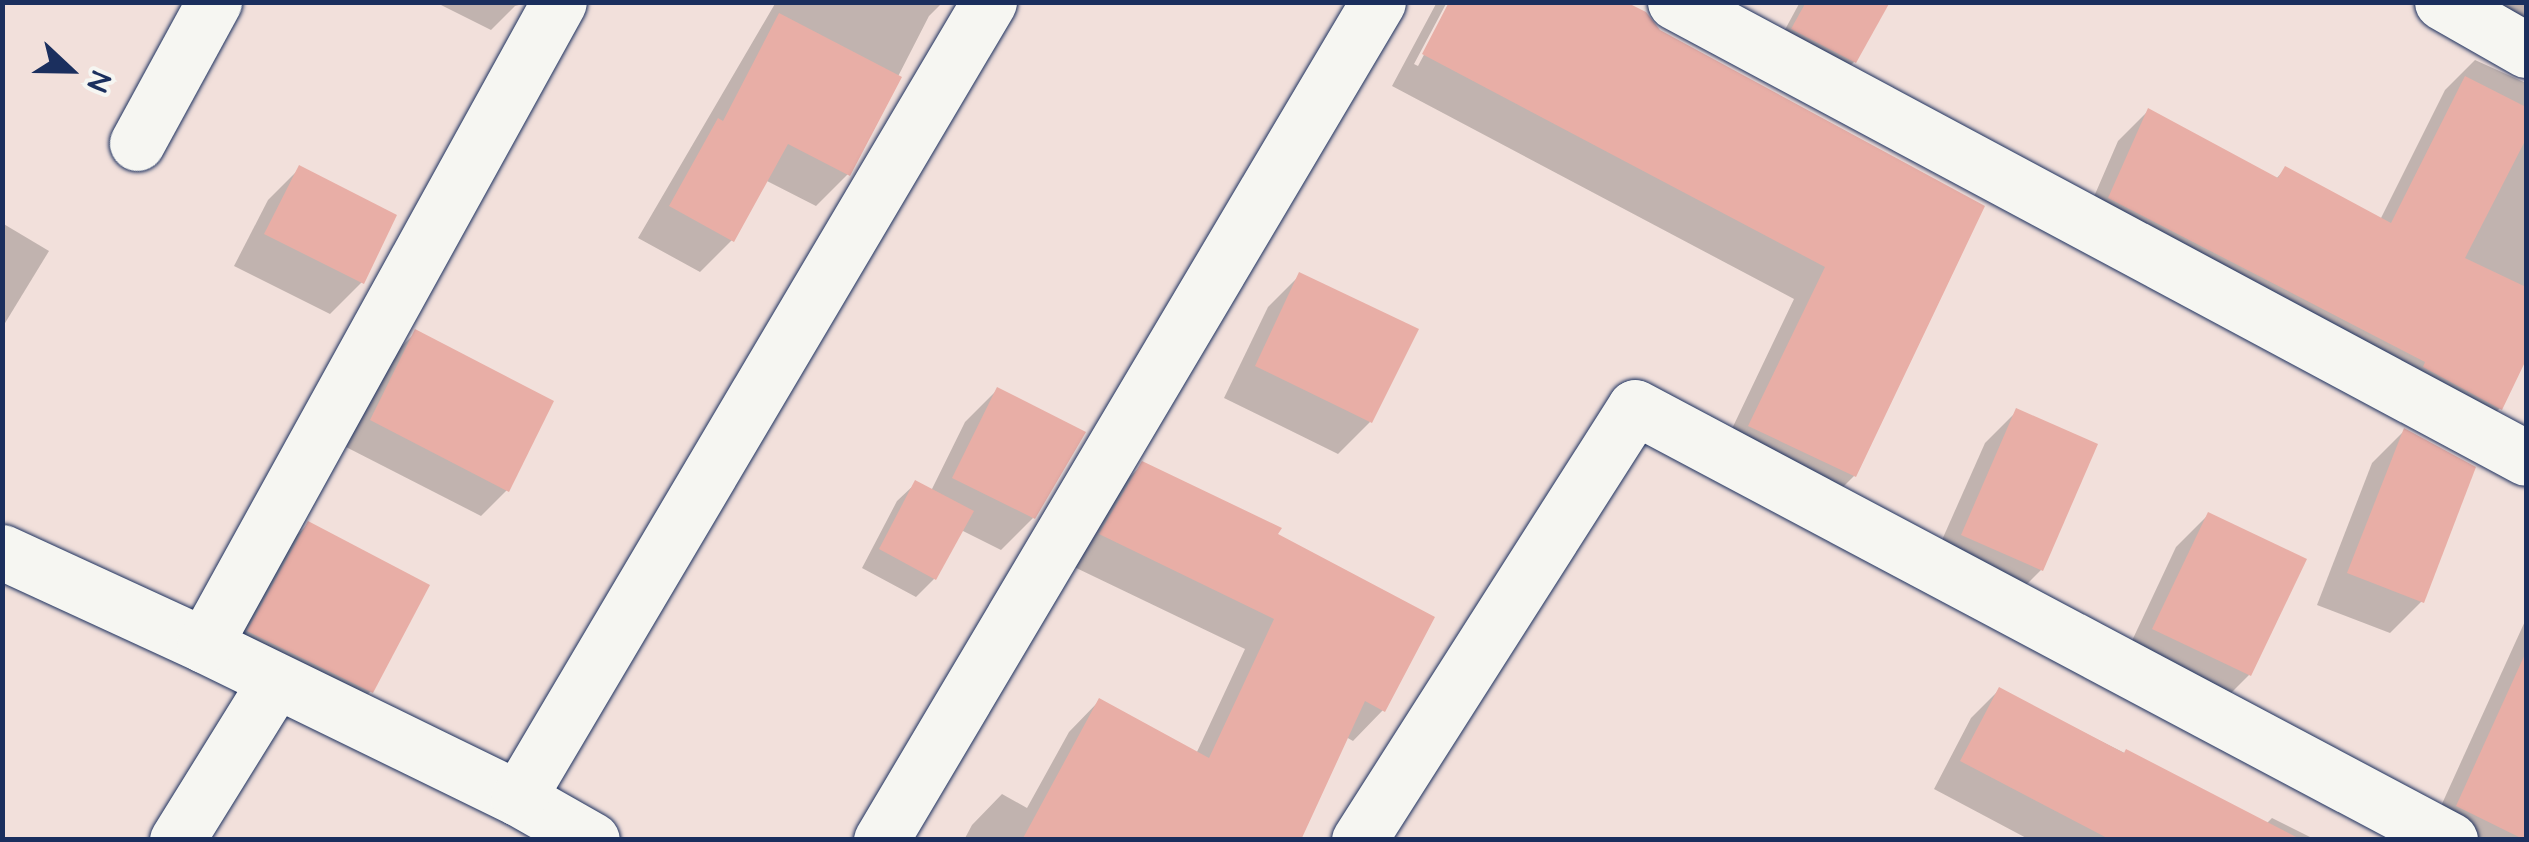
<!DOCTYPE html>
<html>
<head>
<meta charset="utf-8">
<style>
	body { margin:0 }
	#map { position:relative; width:2529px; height:842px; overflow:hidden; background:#f2e0db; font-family:"Architects Daughter",sans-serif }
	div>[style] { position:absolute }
	.shadow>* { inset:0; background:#0003 }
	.building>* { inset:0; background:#e8aea6 }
	.roads { filter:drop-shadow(0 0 2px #1b2f5e) drop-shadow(0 0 2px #1b2f5e) }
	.minor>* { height:55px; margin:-27.5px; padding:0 27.5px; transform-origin:27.5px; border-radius:27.5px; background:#f6f6f2 }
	span { translate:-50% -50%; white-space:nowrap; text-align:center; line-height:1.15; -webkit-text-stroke:9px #f6f6f2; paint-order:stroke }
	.frame { position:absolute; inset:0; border:5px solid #1b2f5e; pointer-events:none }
	.north { position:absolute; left:20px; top:20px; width:100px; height:100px; -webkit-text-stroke:8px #f6f6f2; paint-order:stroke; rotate:112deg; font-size:28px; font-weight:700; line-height:40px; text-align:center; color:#1b2f5e }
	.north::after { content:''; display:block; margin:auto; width:35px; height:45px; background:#1b2f5e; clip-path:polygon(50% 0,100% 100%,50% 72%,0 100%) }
</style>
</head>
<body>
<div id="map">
	<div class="shadow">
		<i style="clip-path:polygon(435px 2px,531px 2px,515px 6px,491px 30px)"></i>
		<i style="clip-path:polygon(776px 2px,943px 2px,929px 16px,848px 174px,816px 206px,765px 180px,732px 240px,700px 272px,638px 238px)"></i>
		<i style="clip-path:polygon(1437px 2px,1447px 2px,1414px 64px,1418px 66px,1452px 2px,1659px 32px,1982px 207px,1854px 476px,1822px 508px,1718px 458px,1794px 299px,1392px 86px)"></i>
		<i style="clip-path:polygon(1800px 2px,1887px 2px,1854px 62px,1836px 80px,1775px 48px)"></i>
		<i style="clip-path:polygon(2489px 2px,2526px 2px,2526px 74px)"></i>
		<i style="clip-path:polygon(2475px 60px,2526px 83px,2526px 354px,2500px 408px,2470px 438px,2080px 229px,2118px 141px,2148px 111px,2275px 180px,2285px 169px,2380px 220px,2445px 90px)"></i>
		<i style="clip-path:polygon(300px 168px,362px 282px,330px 314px,234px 266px,268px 200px)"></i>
		<i style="clip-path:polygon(2px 223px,49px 251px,2px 328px)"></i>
		<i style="clip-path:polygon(1300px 275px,1370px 422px,1338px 454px,1224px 398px,1268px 307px)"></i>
		<i style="clip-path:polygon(416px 332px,507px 490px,481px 516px,346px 447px,389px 359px)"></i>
		<i style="clip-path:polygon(997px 390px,1033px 518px,1001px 550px,961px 530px,934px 579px,916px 597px,862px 568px,897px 501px,916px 483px,931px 491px,965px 422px)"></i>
		<i style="clip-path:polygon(2017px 411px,2041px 570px,2009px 602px,1930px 567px,1985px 443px)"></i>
		<i style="clip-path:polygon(2404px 431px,2422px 601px,2390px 633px,2317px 605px,2372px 463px)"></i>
		<i style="clip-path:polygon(1143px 464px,1275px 536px,1383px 710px,1353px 741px,1346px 737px,1291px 840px,964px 840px,972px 825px,1002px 794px,1027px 808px,1069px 732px,1099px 701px,1196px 754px,1245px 649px,1070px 565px,1112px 494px)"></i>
		<i style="clip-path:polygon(2208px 515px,2249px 675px,2217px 707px,2122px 662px,2176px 547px)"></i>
		<i style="clip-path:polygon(308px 524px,371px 691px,339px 723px,217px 664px,276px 556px)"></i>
		<i style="clip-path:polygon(2526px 619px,2526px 840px,2427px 840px,2426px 839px)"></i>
		<i style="clip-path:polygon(1999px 690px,2266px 824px,2272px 818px,2316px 840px,2030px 840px,1934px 789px,1971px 718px)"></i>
	</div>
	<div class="building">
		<i style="clip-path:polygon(1449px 2px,1626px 2px,1646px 12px,1660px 30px,1985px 206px,1856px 477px,1748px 426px,1825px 267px,1422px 54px)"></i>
		<i style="clip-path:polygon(1806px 2px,1890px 2px,1856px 63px,1791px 29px)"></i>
		<i style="clip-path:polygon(779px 13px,902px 77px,850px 176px,788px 144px,734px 242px,669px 206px,718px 118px,723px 121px)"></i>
		<i style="clip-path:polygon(2465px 76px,2526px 107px,2526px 139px,2465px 258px,2526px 287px,2526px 360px,2502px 410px,2423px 367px,2425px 362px,2108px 198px,2148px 108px,2278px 178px,2285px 166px,2391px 223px)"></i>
		<i style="clip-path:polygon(299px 165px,397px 215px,364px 284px,264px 234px)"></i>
		<i style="clip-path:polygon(1299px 272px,1419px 329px,1372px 423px,1255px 366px)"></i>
		<i style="clip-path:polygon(415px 329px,554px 401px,509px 492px,370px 420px)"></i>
		<i style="clip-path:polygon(997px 387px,1086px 432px,1035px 519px,952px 478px)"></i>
		<i style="clip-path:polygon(2016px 408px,2098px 444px,2043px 571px,1961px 535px)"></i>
		<i style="clip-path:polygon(2404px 428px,2476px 467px,2424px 603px,2347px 573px)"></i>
		<i style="clip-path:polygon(1142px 461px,1282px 528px,1278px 534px,1435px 617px,1385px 712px,1365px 701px,1301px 840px,1022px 840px,1099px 698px,1209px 758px,1274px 619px,1099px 534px)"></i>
		<i style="clip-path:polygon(915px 480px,974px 511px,936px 580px,879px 549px)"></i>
		<i style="clip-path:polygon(2208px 512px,2307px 559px,2251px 676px,2152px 629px)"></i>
		<i style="clip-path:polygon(308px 521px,430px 585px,373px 693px,247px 631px)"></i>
		<i style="clip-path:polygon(2526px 652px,2526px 840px,2525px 840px,2456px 806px)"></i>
		<i style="clip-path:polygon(1999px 687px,2124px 753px,2126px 749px,2302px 840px,2111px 840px,1960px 761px)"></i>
	</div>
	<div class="roads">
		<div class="minor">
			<i style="left:1675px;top:2px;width:965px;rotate:28.18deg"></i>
			<i style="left:2442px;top:2px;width:97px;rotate:29.7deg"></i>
			<i style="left:137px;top:143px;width:161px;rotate:-61.4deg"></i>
			<i style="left:2px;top:552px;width:222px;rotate:24.7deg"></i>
			<i style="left:204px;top:645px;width:349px;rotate:26deg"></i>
			<i style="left:518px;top:798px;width:85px;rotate:29.6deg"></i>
			<i style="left:204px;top:645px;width:734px;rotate:-61.1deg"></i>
			<i style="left:518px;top:798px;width:925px;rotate:-59.39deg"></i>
			<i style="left:177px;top:840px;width:186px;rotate:-58.2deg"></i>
			<i style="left:881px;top:840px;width:974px;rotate:-59.33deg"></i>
			<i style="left:1359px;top:840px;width:513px;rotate:-57.49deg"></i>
			<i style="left:1635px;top:407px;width:923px;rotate:27.98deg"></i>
		</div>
	</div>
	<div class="frame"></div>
	<div class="north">N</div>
</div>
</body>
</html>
